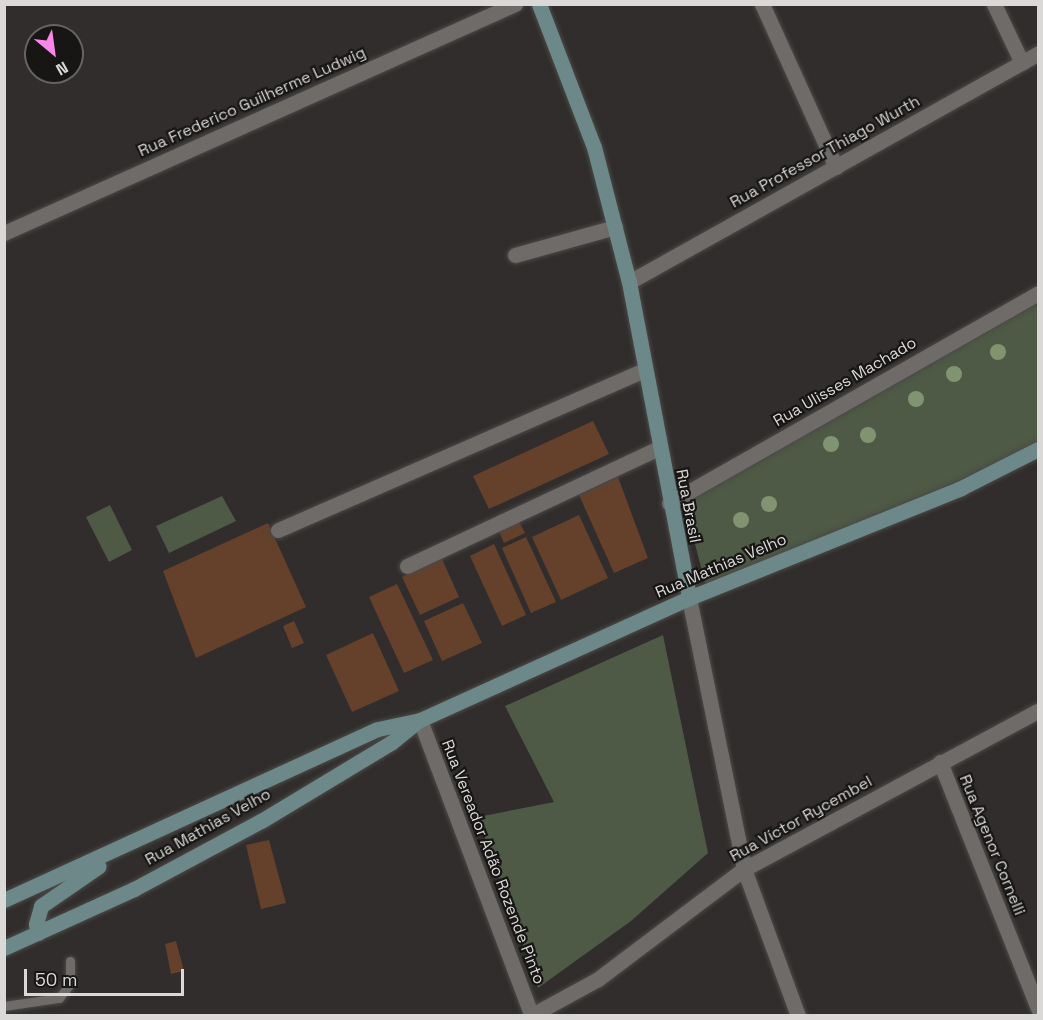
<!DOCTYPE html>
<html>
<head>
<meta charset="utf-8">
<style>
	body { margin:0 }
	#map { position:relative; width:1043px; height:1020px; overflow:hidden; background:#302d2c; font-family:"Space Grotesk",sans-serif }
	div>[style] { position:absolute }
	.green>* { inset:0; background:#4e5a45 }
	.building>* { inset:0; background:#65412b }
	.roads { filter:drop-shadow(0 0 2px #4b4947) drop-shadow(0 0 2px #4b4947) }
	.lane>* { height:9px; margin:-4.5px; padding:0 4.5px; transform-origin:4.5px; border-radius:4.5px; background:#6e6b69 }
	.street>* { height:15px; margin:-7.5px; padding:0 7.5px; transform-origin:7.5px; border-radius:7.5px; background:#6e6b69 }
	.secondary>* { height:15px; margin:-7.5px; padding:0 7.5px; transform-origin:7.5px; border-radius:7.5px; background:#6d8888 }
	.trees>* { width:16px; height:16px; margin:-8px; border-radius:50%; background:#819471 }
	span { translate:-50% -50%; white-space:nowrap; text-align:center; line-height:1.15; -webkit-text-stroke:4.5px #171615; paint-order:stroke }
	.street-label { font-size:16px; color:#dbd9d8 }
	.frame { position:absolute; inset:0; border:6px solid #dbd9d8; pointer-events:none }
	.north { position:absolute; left:24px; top:24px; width:60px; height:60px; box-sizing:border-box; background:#171615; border:2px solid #656463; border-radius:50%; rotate:151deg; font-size:16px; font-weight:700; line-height:24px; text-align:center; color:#dbd9d8 }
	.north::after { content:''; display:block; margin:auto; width:21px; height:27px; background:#fa87e7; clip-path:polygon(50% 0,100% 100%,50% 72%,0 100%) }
	.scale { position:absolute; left:24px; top:969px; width:160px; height:27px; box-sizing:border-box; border:3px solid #dbd9d8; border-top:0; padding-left:8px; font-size:18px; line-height:21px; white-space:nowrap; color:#dbd9d8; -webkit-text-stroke:4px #171615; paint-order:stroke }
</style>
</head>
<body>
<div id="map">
	<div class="green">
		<i style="clip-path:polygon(1038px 303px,1038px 443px,961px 483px,707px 590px,684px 502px)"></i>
		<i style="clip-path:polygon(222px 496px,236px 521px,169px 553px,156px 526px)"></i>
		<i style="clip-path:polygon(110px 505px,132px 550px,109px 562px,86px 517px)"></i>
		<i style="clip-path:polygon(663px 635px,708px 853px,631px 921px,538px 988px,478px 817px,554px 802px,505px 706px)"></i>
	</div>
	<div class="building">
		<i style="clip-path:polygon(593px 421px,609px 454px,489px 509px,473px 476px)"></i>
		<i style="clip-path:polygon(618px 477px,648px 558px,614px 573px,579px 495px)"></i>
		<i style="clip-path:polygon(579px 515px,608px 578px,561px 600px,532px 537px)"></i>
		<i style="clip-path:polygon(518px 519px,525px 533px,504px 543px,498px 529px)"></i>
		<i style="clip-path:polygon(268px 523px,306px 607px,196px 658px,163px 571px)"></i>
		<i style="clip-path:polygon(526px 537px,556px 602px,531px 613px,502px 548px)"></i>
		<i style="clip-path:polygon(494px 544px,526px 615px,502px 626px,470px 556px)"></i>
		<i style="clip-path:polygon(442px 559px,459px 597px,420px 615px,402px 577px)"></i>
		<i style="clip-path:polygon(397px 584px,433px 660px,404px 673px,369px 597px)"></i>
		<i style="clip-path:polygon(463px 603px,482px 643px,442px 661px,424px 621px)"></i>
		<i style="clip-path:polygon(294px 621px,304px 643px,292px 648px,283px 626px)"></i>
		<i style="clip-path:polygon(373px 633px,399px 691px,352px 712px,326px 655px)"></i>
		<i style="clip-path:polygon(269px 840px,286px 903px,261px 909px,246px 845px)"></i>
		<i style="clip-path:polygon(176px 941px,184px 971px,171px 974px,165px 944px)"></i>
	</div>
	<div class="roads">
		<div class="lane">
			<i style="left:4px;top:1006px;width:56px;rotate:-8.3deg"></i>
			<i style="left:59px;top:998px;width:18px;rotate:-52deg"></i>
			<i style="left:70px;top:984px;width:23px;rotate:-90deg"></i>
		</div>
		<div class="street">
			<i style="left:762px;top:4px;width:179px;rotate:65.6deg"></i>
			<i style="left:994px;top:4px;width:65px;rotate:64.6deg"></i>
			<i style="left:4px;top:233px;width:560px;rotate:-24.14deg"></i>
			<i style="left:515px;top:255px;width:104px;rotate:-15.6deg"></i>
			<i style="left:629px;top:282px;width:469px;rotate:-29.2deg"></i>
			<i style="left:669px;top:503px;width:425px;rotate:-29.6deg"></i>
			<i style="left:278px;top:530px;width:400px;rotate:-23.6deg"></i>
			<i style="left:407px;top:566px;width:278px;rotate:-25.1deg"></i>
			<i style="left:689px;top:598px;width:277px;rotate:78.5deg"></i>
			<i style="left:744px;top:869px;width:157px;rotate:69.8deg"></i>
			<i style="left:420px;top:720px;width:316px;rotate:69.3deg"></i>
			<i style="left:940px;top:762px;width:265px;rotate:68.3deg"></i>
			<i style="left:532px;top:1015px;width:75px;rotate:-28.6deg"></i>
			<i style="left:598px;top:979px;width:183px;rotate:-37deg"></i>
			<i style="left:744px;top:869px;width:334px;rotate:-28.3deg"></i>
		</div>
		<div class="secondary">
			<i style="left:539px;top:4px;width:153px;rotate:69deg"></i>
			<i style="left:594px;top:147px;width:139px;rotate:75.5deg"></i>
			<i style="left:629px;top:282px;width:322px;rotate:79.2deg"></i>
			<i style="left:4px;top:900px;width:411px;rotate:-24.6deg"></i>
			<i style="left:378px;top:729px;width:43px;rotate:-12.1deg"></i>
			<i style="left:420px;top:720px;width:295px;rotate:-24.4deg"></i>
			<i style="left:689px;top:598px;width:293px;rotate:-22deg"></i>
			<i style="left:961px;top:488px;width:86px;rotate:-26.9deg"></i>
			<i style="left:38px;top:933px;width:9px;rotate:-103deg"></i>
			<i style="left:36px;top:924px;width:19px;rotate:-74deg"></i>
			<i style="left:41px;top:906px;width:70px;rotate:-34.6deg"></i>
			<i style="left:4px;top:948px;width:143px;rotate:-24.4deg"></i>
			<i style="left:134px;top:889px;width:144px;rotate:-28.2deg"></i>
			<i style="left:261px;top:821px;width:153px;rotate:-31.1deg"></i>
			<i style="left:392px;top:742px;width:32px;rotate:-39deg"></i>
		</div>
	</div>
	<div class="trees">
		<i style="left:998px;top:352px"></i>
		<i style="left:954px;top:374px"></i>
		<i style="left:916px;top:399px"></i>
		<i style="left:868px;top:435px"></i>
		<i style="left:831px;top:444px"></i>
		<i style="left:769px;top:504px"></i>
		<i style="left:741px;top:520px"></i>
	</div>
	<div class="street-label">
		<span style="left:252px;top:102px;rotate:-24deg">Rua Frederico Guilherme Ludwig</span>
		<span style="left:825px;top:152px;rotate:-29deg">Rua Professor Thiago Wurth</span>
		<span style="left:845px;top:382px;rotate:-30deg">Rua Ulisses Machado</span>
		<span style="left:688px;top:506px;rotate:79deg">Rua Brasil</span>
		<span style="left:721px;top:566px;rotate:-23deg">Rua Mathias Velho</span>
		<span style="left:801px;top:819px;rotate:-29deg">Rua Víctor Rycembel</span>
		<span style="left:208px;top:827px;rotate:-29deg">Rua Mathias Velho</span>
		<span style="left:992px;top:845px;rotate:68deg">Rua Agenor Cornelli</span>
		<span style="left:493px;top:862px;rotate:69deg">Rua Vereador Adão Rozende Pinto</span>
	</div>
	<div class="frame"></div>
	<div class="north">N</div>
	<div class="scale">50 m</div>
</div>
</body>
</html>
